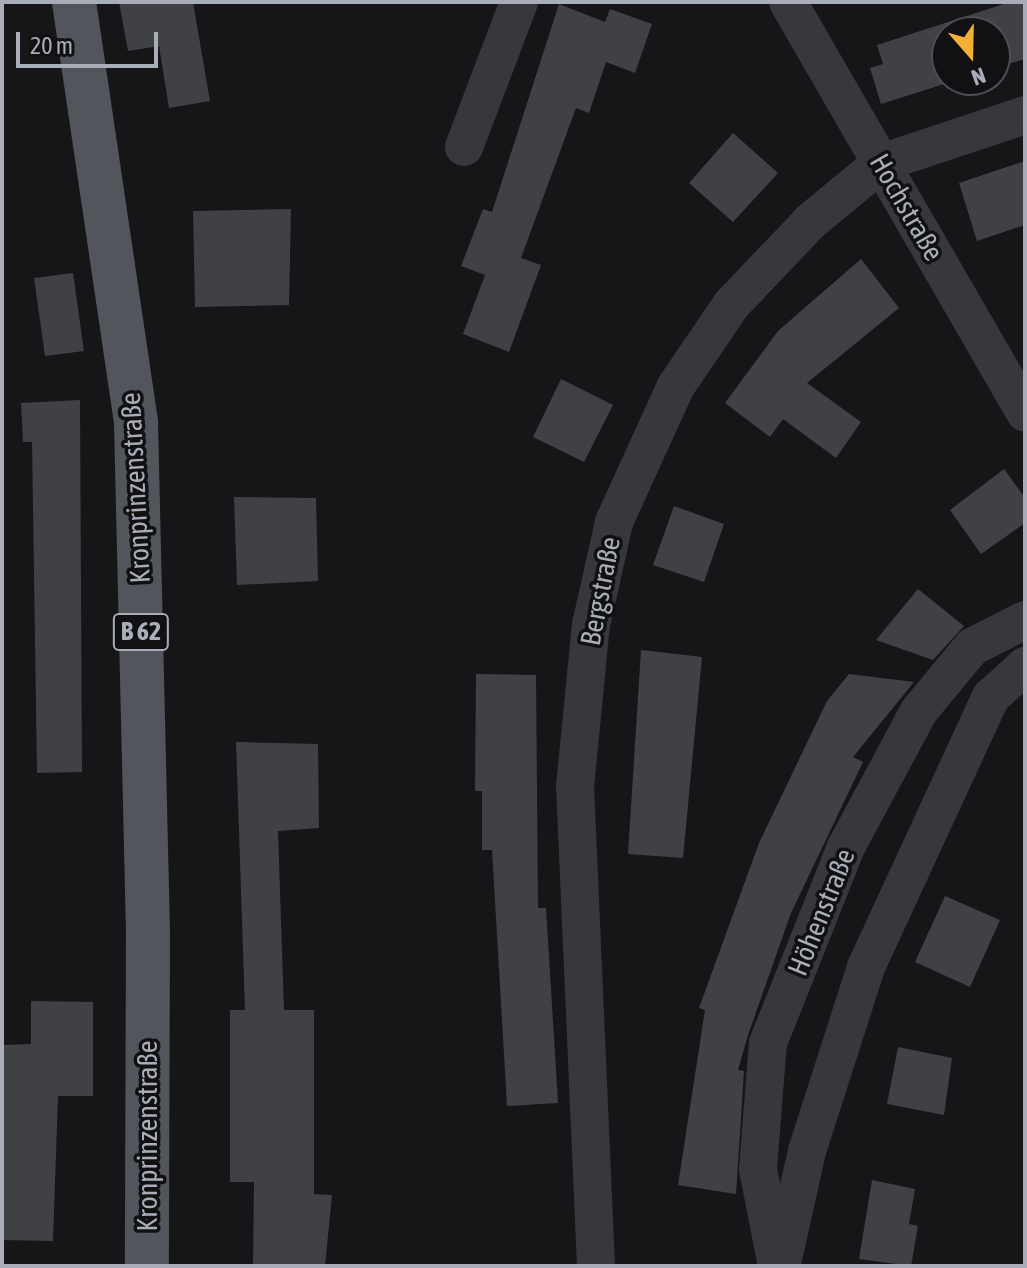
<!DOCTYPE html>
<html>
<head>
<meta charset="utf-8">
<style>
	body { margin:0 }
	#map { position:relative; width:1027px; height:1268px; overflow:hidden; background:#161618; font-family:"Asap Condensed",sans-serif }
	div>[style] { position:absolute }
	.building>* { inset:0; background:#404145 }
	.street>* { height:38px; margin:-19px; padding:0 19px; transform-origin:19px; border-radius:19px; background:#37383d }
	.primary>* { height:44px; margin:-22px; padding:0 22px; transform-origin:22px; border-radius:22px; background:#53555c }
	span { translate:-50% -50%; white-space:nowrap; text-align:center; line-height:1.15; -webkit-text-stroke:7px #111113; paint-order:stroke }
	.shield-label span { padding:2px 6px; background:#111113; border:2px solid; border-radius:6px; -webkit-text-stroke-width:0 }
	.shield-label { font-size:26px; color:#a8adb8; font-weight:700 }
	.street-label { font-size:28px; color:#a8adb8 }
	.frame { position:absolute; inset:0; border:4px solid #a8adb8; pointer-events:none }
	.north { position:absolute; left:931px; top:16px; width:80px; height:80px; box-sizing:border-box; background:#111113; border:2px solid #4d4f55; border-radius:50%; rotate:160deg; font-size:22px; font-weight:700; line-height:32px; text-align:center; color:#a8adb8 }
	.north::after { content:''; display:block; margin:auto; width:28px; height:36px; background:#f2b134; clip-path:polygon(50% 0,100% 100%,50% 72%,0 100%) }
	.scale { position:absolute; left:16px; top:32px; width:142px; height:36px; box-sizing:border-box; border:4px solid #a8adb8; border-top:0; padding-left:10px; font-size:24px; line-height:28px; white-space:nowrap; color:#a8adb8; -webkit-text-stroke:6px #111113; paint-order:stroke }
</style>
</head>
<body>
<div id="map">
	<div class="building">
		<i style="clip-path:polygon(119px 2px,193px 2px,210px 101px,169px 108px,159px 46px,128px 51px)"></i>
		<i style="clip-path:polygon(1010px 2px,1025px 2px,1025px 59px,995px 68px,995px 32px,947px 32px,947px 80px,957px 80px,881px 104px,870px 68px,883px 64px,877px 45px)"></i>
		<i style="clip-path:polygon(559px 4px,605px 22px,610px 9px,652px 24px,635px 73px,606px 62px,589px 113px,576px 108px,521px 258px,541px 265px,509px 352px,463px 334px,485px 275px,461px 266px,483px 209px,492px 212px)"></i>
		<i style="clip-path:polygon(733px 133px,778px 173px,733px 222px,689px 183px)"></i>
		<i style="clip-path:polygon(1025px 161px,1025px 225px,977px 241px,959px 183px)"></i>
		<i style="clip-path:polygon(291px 209px,289px 305px,195px 307px,193px 211px)"></i>
		<i style="clip-path:polygon(861px 259px,899px 308px,807px 383px,861px 422px,836px 458px,783px 419px,770px 437px,725px 403px,778px 331px)"></i>
		<i style="clip-path:polygon(73px 273px,84px 351px,45px 356px,34px 278px)"></i>
		<i style="clip-path:polygon(561px 379px,613px 405px,584px 462px,533px 437px)"></i>
		<i style="clip-path:polygon(80px 400px,82px 772px,37px 773px,32px 442px,23px 442px,21px 403px)"></i>
		<i style="clip-path:polygon(1004px 469px,1025px 498px,1025px 523px,981px 554px,950px 510px)"></i>
		<i style="clip-path:polygon(234px 497px,316px 498px,318px 581px,237px 585px)"></i>
		<i style="clip-path:polygon(674px 506px,724px 524px,704px 582px,653px 565px)"></i>
		<i style="clip-path:polygon(918px 589px,964px 626px,933px 660px,876px 640px)"></i>
		<i style="clip-path:polygon(641px 650px,702px 657px,683px 858px,628px 854px)"></i>
		<i style="clip-path:polygon(476px 674px,536px 675px,538px 908px,546px 908px,558px 1103px,507px 1106px,492px 850px,482px 850px,482px 791px,475px 791px)"></i>
		<i style="clip-path:polygon(849px 674px,914px 682px,853px 757px,863px 762px,791px 913px,748px 1035px,738px 1070px,744px 1071px,736px 1194px,678px 1185px,705px 1010px,699px 1008px,759px 843px,827px 701px)"></i>
		<i style="clip-path:polygon(236px 742px,318px 744px,319px 828px,278px 831px,284px 1010px,314px 1010px,314px 1194px,332px 1195px,325px 1266px,253px 1266px,254px 1182px,230px 1182px,230px 1010px,245px 1010px)"></i>
		<i style="clip-path:polygon(945px 896px,1000px 920px,970px 987px,915px 962px)"></i>
		<i style="clip-path:polygon(31px 1001px,93px 1002px,93px 1096px,58px 1096px,53px 1241px,2px 1240px,2px 1045px,31px 1044px)"></i>
		<i style="clip-path:polygon(898px 1047px,952px 1058px,944px 1115px,887px 1104px)"></i>
		<i style="clip-path:polygon(872px 1180px,915px 1189px,909px 1224px,918px 1226px,911px 1266px,859px 1259px)"></i>
	</div>
	<div class="street">
		<i style="left:788px;top:2px;width:474px;rotate:60deg"></i>
		<i style="left:464px;top:147px;width:155px;rotate:-69.2deg"></i>
		<i style="left:782px;top:1263px;width:115px;rotate:-77.4deg"></i>
		<i style="left:807px;top:1151px;width:193px;rotate:-72.2deg"></i>
		<i style="left:866px;top:967px;width:298px;rotate:-65.2deg"></i>
		<i style="left:991px;top:697px;width:46px;rotate:-42.4deg"></i>
		<i style="left:596px;top:1266px;width:479px;rotate:-92.5deg"></i>
		<i style="left:575px;top:787px;width:163px;rotate:-84.4deg"></i>
		<i style="left:591px;top:625px;width:106px;rotate:-77.4deg"></i>
		<i style="left:614px;top:522px;width:149px;rotate:-65.5deg"></i>
		<i style="left:676px;top:386px;width:98px;rotate:-55.8deg"></i>
		<i style="left:731px;top:305px;width:116px;rotate:-46.4deg"></i>
		<i style="left:811px;top:221px;width:91px;rotate:-39.6deg"></i>
		<i style="left:881px;top:163px;width:152px;rotate:-18.4deg"></i>
		<i style="left:777px;top:1266px;width:99px;rotate:-101.1deg"></i>
		<i style="left:758px;top:1169px;width:126px;rotate:-85.5deg"></i>
		<i style="left:768px;top:1043px;width:211px;rotate:-68.3deg"></i>
		<i style="left:846px;top:847px;width:154px;rotate:-61.8deg"></i>
		<i style="left:919px;top:711px;width:83px;rotate:-50.4deg"></i>
		<i style="left:972px;top:647px;width:59px;rotate:-27deg"></i>
	</div>
	<div class="primary">
		<i style="left:74px;top:2px;width:426px;rotate:81.6deg"></i>
		<i style="left:136px;top:423px;width:509px;rotate:88.65deg"></i>
		<i style="left:148px;top:932px;width:334px;rotate:90.2deg"></i>
	</div>
	<div class="shield-label">
		<span style="left:141px;top:632px">B 62</span>
	</div>
	<div class="street-label">
		<span style="left:907px;top:207px;rotate:60deg">Hochstraße</span>
		<span style="left:135px;top:488px;rotate:-93deg">Kronprinzenstraße</span>
		<span style="left:600px;top:591px;rotate:-79deg">Bergstraße</span>
		<span style="left:821px;top:912px;rotate:-68deg">Höhenstraße</span>
		<span style="left:147px;top:1136px;rotate:-90deg">Kronprinzenstraße</span>
	</div>
	<div class="frame"></div>
	<div class="north">N</div>
	<div class="scale">20 m</div>
</div>
</body>
</html>
